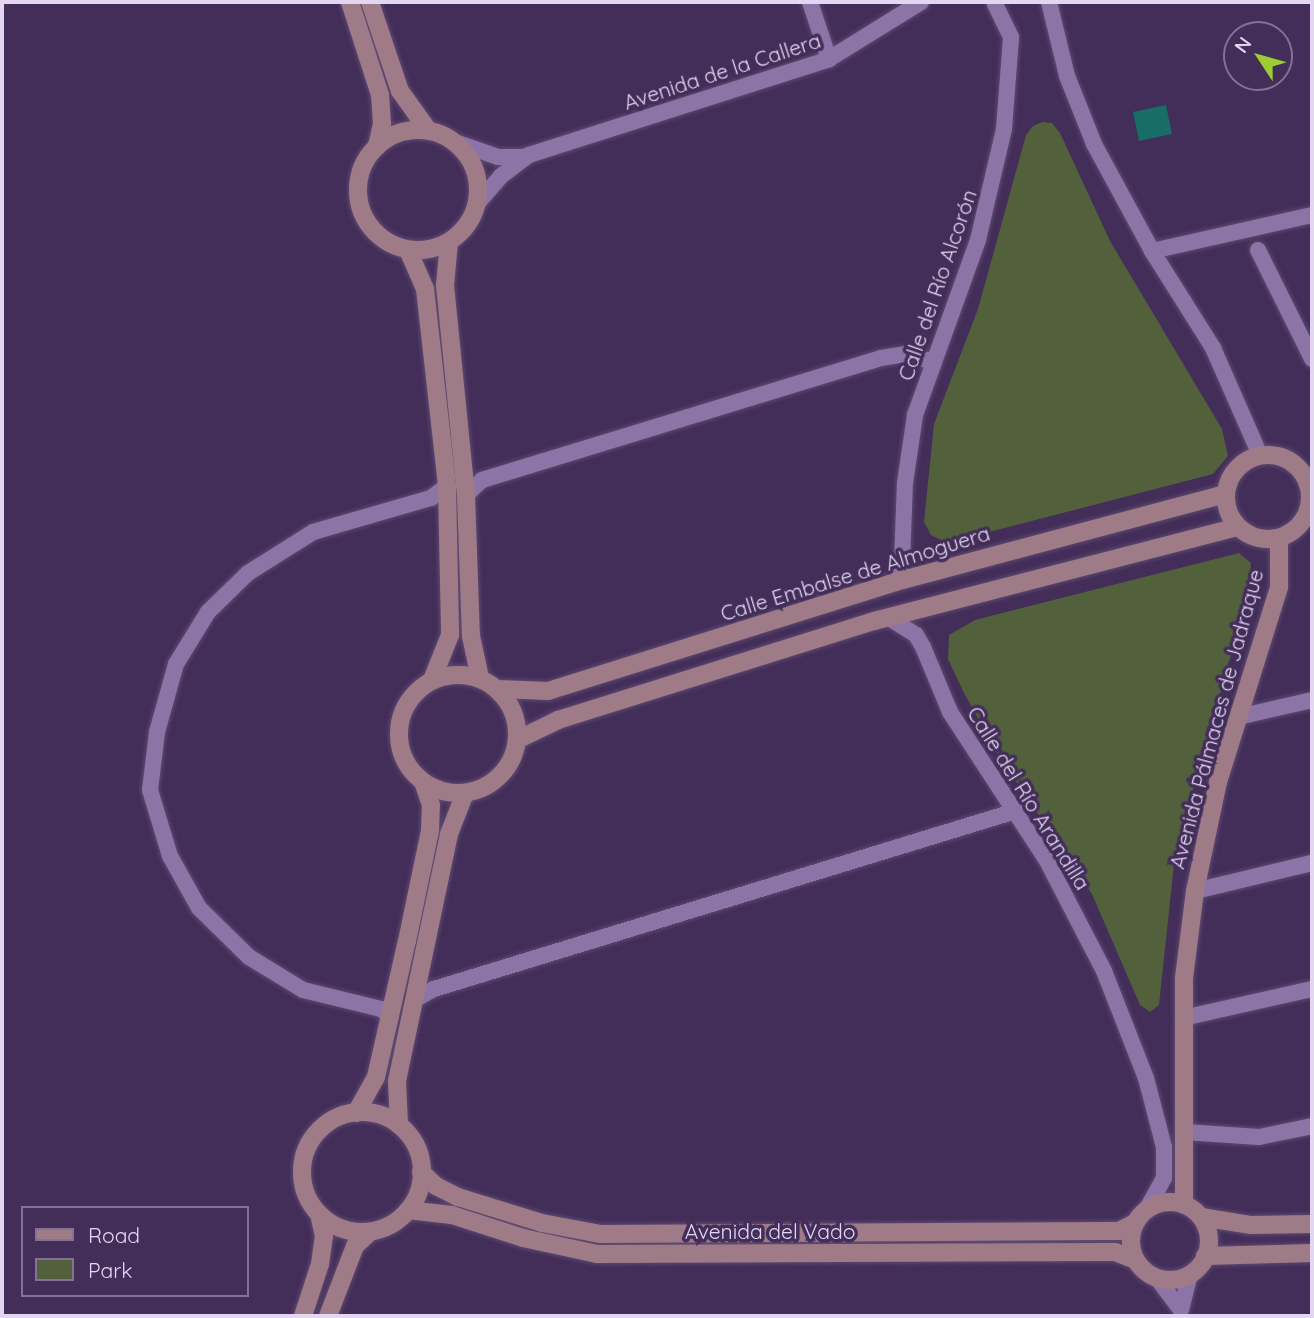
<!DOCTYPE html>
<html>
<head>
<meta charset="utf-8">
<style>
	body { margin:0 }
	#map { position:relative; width:1314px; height:1318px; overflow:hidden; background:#432d59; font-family:Quicksand,sans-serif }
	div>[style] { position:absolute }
	.green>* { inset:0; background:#52613b }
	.water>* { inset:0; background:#166e66 }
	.roads { filter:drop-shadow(0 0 2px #5d4a70) drop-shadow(0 0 2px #5d4a70) }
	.street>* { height:16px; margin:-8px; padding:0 8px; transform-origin:8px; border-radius:8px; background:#8c75a6 }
	.secondary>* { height:18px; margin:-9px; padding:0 9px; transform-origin:9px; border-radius:9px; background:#9f7b88 }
	.secondary>.ring { margin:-9px; padding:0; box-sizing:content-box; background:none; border:18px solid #9f7b88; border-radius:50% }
	span { translate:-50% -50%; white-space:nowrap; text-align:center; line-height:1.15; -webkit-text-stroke:7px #432d59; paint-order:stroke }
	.street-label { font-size:21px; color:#e3d6f2 }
	.frame { position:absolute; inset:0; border:4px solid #e3d6f2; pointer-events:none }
	.legend { position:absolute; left:21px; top:1206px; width:228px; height:91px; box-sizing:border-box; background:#432d59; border:2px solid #837196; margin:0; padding:9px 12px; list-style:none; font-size:21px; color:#e3d6f2 }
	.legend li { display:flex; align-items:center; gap:14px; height:35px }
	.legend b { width:35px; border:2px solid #837196 }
	.north { position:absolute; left:1223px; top:21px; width:70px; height:70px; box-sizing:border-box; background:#432d59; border:2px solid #837196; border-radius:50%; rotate:306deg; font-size:19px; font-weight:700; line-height:28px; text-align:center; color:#e3d6f2 }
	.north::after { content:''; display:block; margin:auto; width:24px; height:32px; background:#9ccb32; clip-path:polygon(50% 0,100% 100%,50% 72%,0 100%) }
</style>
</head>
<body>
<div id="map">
	<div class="green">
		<i style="clip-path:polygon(1043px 122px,1052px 123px,1060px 133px,1110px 241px,1222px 429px,1228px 456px,1213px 474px,947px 543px,931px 535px,924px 522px,934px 424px,978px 309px,1026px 135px,1033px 126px)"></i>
		<i style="clip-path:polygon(1239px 553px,1251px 563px,1249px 591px,1175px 855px,1159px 1005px,1150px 1012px,1140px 1005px,1092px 894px,998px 755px,964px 693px,948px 659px,949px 635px,975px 620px)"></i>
	</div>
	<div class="water">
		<i style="clip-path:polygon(1166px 105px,1172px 134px,1139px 141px,1133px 112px)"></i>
	</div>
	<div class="roads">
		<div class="street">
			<i style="left:810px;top:2px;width:60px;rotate:71.6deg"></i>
			<i style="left:1049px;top:2px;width:76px;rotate:76.3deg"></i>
			<i style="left:1067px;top:76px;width:73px;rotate:68.3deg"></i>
			<i style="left:1094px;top:144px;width:122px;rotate:61.5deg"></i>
			<i style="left:1152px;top:251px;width:115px;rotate:57.8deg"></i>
			<i style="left:1213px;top:348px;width:117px;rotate:66.3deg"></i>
			<i style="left:458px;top:143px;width:42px;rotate:19.3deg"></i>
			<i style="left:498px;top:157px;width:27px"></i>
			<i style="left:476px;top:205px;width:38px;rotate:-49deg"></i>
			<i style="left:501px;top:176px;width:35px;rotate:-37deg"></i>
			<i style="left:529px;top:155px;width:315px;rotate:-17.7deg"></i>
			<i style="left:829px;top:59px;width:108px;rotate:-31.8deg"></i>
			<i style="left:1258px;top:250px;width:122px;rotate:63.6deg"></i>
			<i style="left:1152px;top:251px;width:164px;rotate:-12.7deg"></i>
			<i style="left:466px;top:495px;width:22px;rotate:-43deg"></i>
			<i style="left:482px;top:480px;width:417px;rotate:-17deg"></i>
			<i style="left:881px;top:358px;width:26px;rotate:-9deg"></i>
			<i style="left:907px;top:354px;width:27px;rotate:17deg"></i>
			<i style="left:895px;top:582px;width:20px;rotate:-70deg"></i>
			<i style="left:902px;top:563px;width:80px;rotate:-87.9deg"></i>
			<i style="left:905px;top:483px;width:69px;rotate:-81.6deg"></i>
			<i style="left:915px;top:415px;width:186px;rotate:-70.2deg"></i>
			<i style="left:978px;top:240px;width:114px;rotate:-76.8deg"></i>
			<i style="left:1004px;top:129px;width:92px;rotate:-85.6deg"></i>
			<i style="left:1011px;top:37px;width:37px;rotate:-116deg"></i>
			<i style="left:889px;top:618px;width:32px;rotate:32deg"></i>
			<i style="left:916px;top:635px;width:14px;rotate:60deg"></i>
			<i style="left:923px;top:647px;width:70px;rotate:67.4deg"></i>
			<i style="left:950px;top:712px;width:176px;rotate:56.9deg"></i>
			<i style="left:1046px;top:859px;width:126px;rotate:62.6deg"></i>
			<i style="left:1104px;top:971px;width:115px;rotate:68.6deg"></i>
			<i style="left:1146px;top:1078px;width:71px;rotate:75.4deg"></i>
			<i style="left:1164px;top:1147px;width:31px;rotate:90deg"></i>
			<i style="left:1164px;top:1178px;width:35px;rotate:119deg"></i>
			<i style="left:1238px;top:717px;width:76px;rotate:-12.9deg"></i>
			<i style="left:1195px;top:891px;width:120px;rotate:-13.5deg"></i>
			<i style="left:414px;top:1000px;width:23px;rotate:-29deg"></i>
			<i style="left:434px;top:989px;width:609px;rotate:-17.01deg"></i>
			<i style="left:391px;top:1016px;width:12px;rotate:-145deg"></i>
			<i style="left:381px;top:1009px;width:80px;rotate:-166.3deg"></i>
			<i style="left:303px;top:990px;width:63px;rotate:-148.6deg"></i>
			<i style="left:249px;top:957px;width:70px;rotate:-135.6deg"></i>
			<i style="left:199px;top:908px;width:60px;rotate:-119.1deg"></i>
			<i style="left:170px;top:856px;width:69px;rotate:-106.9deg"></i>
			<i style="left:150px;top:790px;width:58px;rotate:-83.1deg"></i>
			<i style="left:157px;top:732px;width:71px;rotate:-74.4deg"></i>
			<i style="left:176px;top:664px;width:61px;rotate:-58.4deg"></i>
			<i style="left:208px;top:612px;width:56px;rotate:-44.3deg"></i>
			<i style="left:248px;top:573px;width:77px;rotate:-32.2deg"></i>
			<i style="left:313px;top:532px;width:123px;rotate:-16.1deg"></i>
			<i style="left:431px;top:498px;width:20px;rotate:-37deg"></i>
			<i style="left:1183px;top:1018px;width:132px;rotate:-12.7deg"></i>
			<i style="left:1185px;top:1132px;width:74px;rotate:3.9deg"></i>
			<i style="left:1259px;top:1137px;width:54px;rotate:-11.7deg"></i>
			<i style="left:1156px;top:1277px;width:41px;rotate:52.9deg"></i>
			<i style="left:1181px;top:1310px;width:37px;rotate:-76deg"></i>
		</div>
		<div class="secondary">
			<i style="left:350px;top:2px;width:98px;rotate:72.1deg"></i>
			<i style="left:380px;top:95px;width:29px;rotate:86deg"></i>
			<i style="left:382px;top:124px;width:23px;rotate:103deg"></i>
			<i style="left:370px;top:2px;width:94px;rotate:71.4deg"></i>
			<i style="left:400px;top:91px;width:48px;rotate:54.3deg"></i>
			<i class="ring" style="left:358px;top:130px;width:102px;height:102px"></i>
			<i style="left:449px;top:242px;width:43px;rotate:95.3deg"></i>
			<i style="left:445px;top:285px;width:211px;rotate:84.3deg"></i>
			<i style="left:466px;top:495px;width:141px;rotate:88deg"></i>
			<i style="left:471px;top:636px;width:43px;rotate:77.9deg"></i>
			<i style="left:408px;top:250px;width:43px;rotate:66.4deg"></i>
			<i style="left:425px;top:289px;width:198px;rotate:83.6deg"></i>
			<i style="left:447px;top:486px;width:149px;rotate:88.8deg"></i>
			<i style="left:450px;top:635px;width:48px;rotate:111.8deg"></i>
			<i class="ring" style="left:1226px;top:455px;width:66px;height:66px"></i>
			<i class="ring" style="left:399px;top:675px;width:100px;height:100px"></i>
			<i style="left:498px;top:689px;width:50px;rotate:2.3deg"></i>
			<i style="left:548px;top:691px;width:364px;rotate:-17.4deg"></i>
			<i style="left:895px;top:582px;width:342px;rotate:-14.9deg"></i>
			<i style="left:517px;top:740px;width:46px;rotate:-26deg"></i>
			<i style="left:558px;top:720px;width:331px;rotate:-17.4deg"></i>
			<i style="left:874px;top:621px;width:376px;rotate:-14.5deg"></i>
			<i class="ring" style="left:302px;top:1112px;width:102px;height:102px"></i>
			<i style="left:356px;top:1113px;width:41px;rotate:-60.9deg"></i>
			<i style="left:376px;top:1077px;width:139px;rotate:-77.2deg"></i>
			<i style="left:407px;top:941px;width:112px;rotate:-78.2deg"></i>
			<i style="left:430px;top:831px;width:26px;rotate:-88deg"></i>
			<i style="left:431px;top:805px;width:24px;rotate:-109deg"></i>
			<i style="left:399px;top:1125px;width:44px;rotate:-92.6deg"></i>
			<i style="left:397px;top:1081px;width:252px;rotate:-78.1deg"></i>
			<i style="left:449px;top:834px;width:44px;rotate:-68.7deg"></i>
			<i style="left:421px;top:1172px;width:21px;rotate:43deg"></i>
			<i style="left:436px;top:1186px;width:25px;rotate:27deg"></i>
			<i style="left:458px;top:1197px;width:88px;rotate:17.2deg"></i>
			<i style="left:542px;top:1223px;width:60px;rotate:10.6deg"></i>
			<i style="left:601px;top:1234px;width:518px;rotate:-0.33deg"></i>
			<i style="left:1119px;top:1231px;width:18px;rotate:-27deg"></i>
			<i class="ring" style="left:1131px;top:1202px;width:60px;height:60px"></i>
			<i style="left:1184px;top:1205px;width:227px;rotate:-90deg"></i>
			<i style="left:1184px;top:978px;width:88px;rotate:-82.8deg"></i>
			<i style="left:1195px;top:891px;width:111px;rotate:-78.1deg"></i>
			<i style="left:1218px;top:782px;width:204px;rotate:-72.6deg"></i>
			<i style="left:1279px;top:587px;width:49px;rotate:-90deg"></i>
			<i style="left:408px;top:1210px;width:44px;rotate:6.5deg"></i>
			<i style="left:452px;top:1215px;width:75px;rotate:17.9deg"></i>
			<i style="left:523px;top:1238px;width:76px;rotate:12.2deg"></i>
			<i style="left:597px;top:1254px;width:518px;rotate:-0.22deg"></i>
			<i style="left:1115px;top:1252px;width:22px;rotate:21deg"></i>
			<i style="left:1201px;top:1217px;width:51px;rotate:9.1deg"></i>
			<i style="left:1251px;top:1225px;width:61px;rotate:-0.9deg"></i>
			<i style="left:1205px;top:1256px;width:107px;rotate:-1.6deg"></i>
			<i style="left:303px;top:1316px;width:55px;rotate:-71.9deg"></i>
			<i style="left:320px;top:1264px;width:28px;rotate:-82deg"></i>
			<i style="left:324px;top:1236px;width:22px;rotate:-103deg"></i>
			<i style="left:328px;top:1316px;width:75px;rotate:-68.9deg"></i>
			<i style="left:355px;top:1246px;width:21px;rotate:-43deg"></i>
		</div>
	</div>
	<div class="street-label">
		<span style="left:722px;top:71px;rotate:-18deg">Avenida de la Callera</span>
		<span style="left:937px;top:285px;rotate:-71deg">Calle del Río Alcorón</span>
		<span style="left:855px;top:573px;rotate:-17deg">Calle Embalse de Almoguera</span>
		<span style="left:1216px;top:719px;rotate:-75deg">Avenida Pálmaces de Jadraque</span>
		<span style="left:1029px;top:798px;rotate:58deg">Calle del Río Arandilla</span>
		<span style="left:770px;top:1231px">Avenida del Vado</span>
	</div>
	<div class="frame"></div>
	<ul class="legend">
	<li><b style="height:9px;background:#9f7b88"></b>Road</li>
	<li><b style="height:19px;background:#52613b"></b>Park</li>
	</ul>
	<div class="north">N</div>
</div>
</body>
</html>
